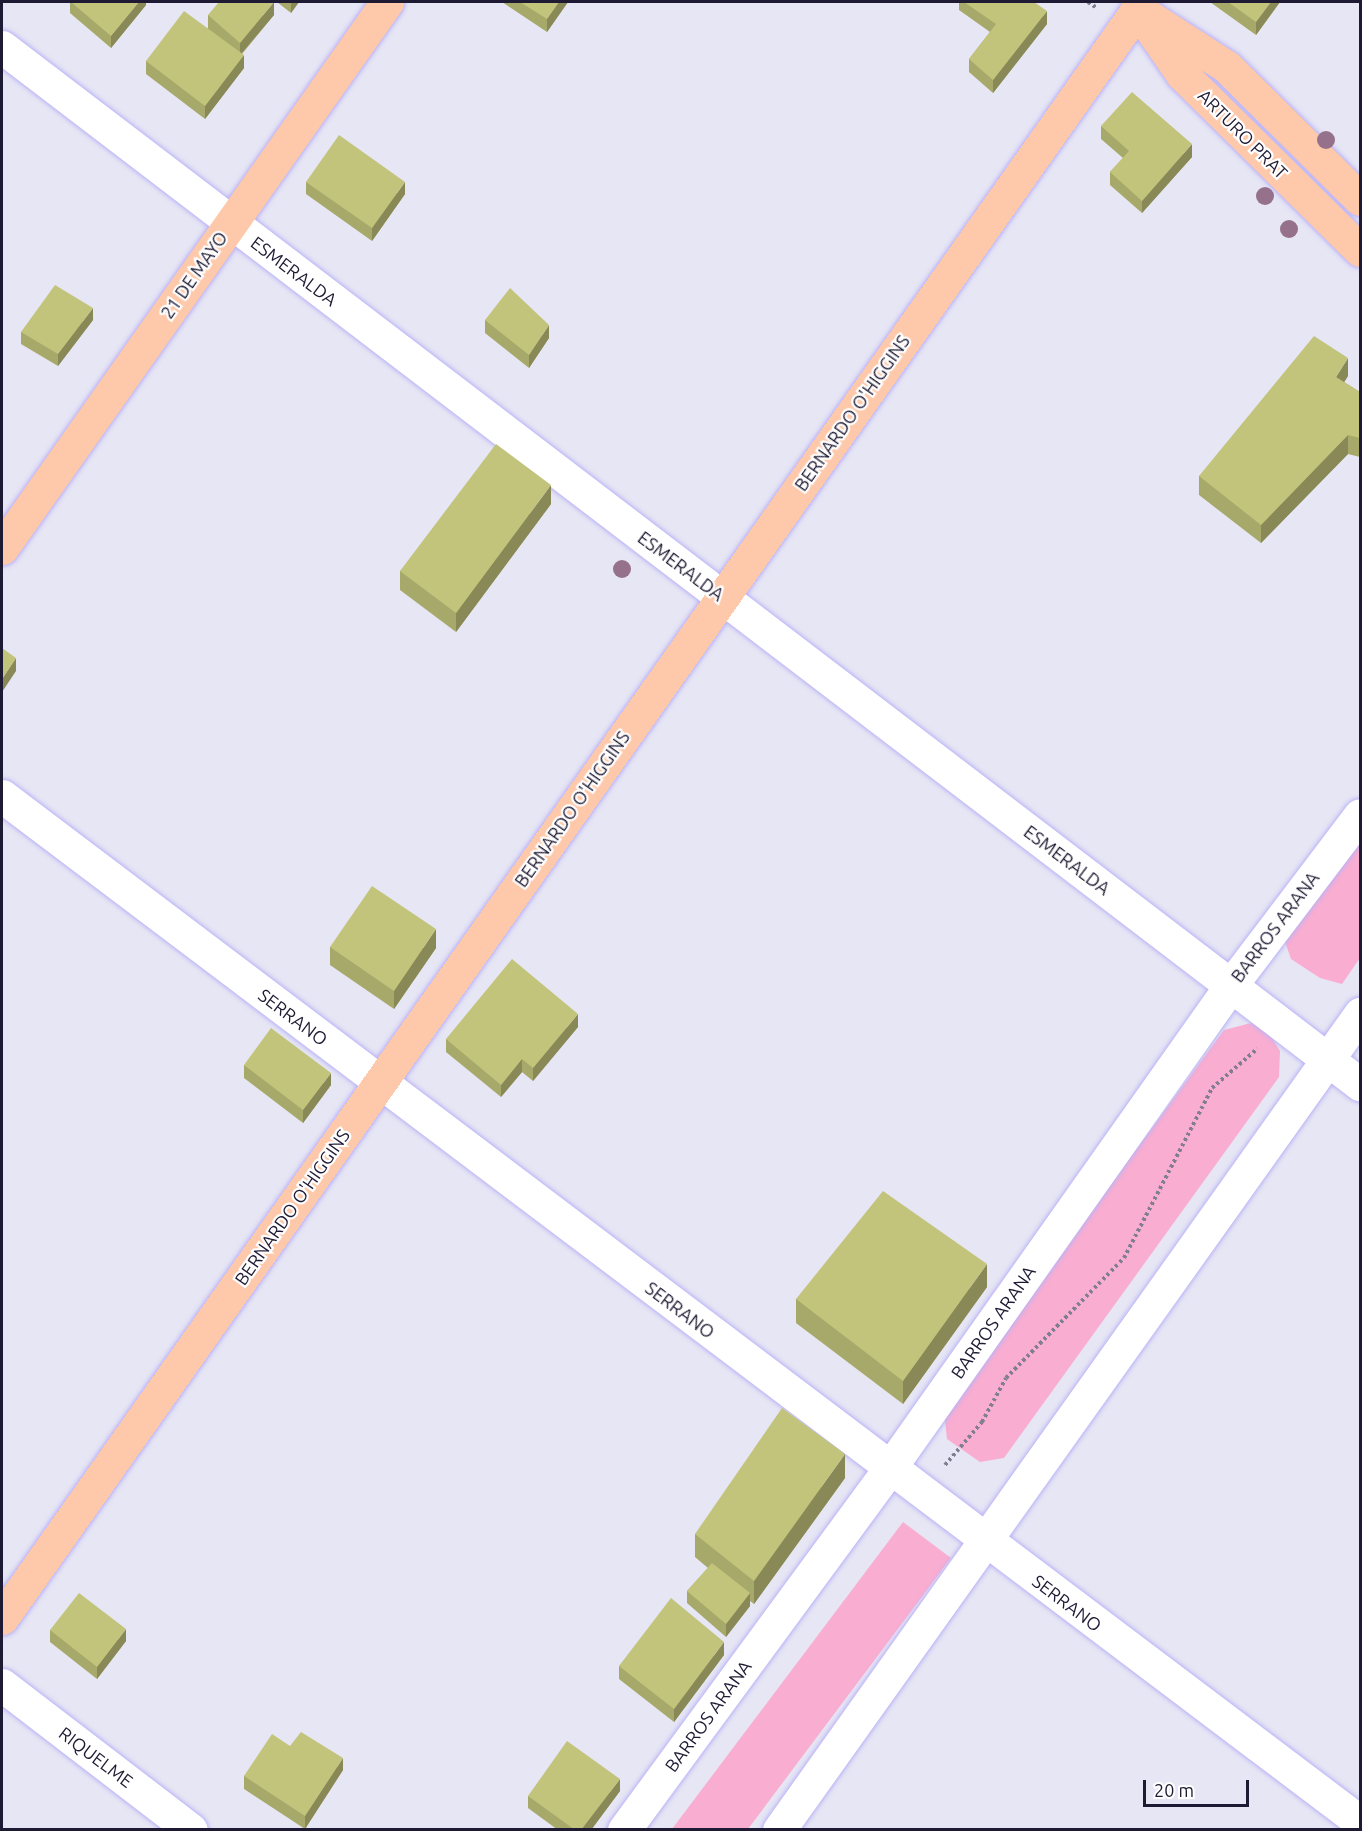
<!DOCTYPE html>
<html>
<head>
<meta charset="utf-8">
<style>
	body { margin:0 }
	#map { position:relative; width:1362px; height:1831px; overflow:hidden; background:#e7e6f4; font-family:Ubuntu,sans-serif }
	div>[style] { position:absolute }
	.green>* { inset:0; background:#f9add1 }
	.path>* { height:4px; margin-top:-2px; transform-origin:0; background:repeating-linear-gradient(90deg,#817e92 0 3px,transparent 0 6px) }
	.roads { filter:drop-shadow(0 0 2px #bab3f6) drop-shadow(0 0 2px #bab3f6) }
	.minor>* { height:33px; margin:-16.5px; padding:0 16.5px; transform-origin:16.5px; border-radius:16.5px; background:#fff }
	.major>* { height:33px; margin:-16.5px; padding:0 16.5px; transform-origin:16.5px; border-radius:16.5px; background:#fec8aa }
	.trees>* { width:18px; height:18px; margin:-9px; border-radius:50%; background:#95718c }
	.wall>* { inset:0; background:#a7a96a }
	.shaded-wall>* { inset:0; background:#888956 }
	.building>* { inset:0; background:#c2c47b }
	span { translate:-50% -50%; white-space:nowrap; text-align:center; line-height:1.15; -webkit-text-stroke:4.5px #fff; paint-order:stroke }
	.street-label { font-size:18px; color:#1e1a33 }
	.frame { position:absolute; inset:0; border:3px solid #1e1a33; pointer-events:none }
	.scale { position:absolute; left:1143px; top:1780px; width:106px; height:27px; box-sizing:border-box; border:3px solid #1e1a33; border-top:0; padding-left:8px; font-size:18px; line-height:21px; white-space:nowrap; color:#1e1a33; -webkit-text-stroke:4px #fff; paint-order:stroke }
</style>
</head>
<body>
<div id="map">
	<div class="green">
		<i style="clip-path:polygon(1360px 832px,1360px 958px,1342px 984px,1320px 978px,1291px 959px,1283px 936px)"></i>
		<i style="clip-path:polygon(1251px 1023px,1267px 1030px,1280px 1051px,1279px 1077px,1004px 1458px,980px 1462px,947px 1439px,944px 1412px,1224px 1030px)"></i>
		<i style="clip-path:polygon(903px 1522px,951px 1558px,748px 1829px,672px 1829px)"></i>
	</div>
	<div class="path">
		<i style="left:1088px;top:2px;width:11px;rotate:34deg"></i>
		<i style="left:945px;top:1465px;width:57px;rotate:-49.3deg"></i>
		<i style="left:982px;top:1422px;width:50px;rotate:-61.4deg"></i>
		<i style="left:1006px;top:1378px;width:168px;rotate:-45.5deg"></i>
		<i style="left:1124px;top:1258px;width:191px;rotate:-62.6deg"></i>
		<i style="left:1212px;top:1088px;width:60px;rotate:-40.9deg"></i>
	</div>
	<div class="roads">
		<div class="minor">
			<i style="left:2px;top:47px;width:1709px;rotate:37.37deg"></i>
			<i style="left:2px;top:796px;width:1702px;rotate:37.07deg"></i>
			<i style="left:2px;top:1685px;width:238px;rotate:37.5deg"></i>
			<i style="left:624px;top:1830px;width:448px;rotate:-53.7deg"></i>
			<i style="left:889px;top:1469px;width:593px;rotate:-54.75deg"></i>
			<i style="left:1231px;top:985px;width:213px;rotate:-52.8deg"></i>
			<i style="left:779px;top:1830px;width:1002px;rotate:-54.55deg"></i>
		</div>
		<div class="major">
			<i style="left:1137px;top:9px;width:79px;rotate:55.3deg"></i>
			<i style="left:1182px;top:74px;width:250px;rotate:44.7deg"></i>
			<i style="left:1151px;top:18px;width:90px;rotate:32.8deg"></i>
			<i style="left:1227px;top:67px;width:187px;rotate:44.8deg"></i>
			<i style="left:2px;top:548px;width:668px;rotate:-54.81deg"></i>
			<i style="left:2px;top:1618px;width:1978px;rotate:-54.78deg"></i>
		</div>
	</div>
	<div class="trees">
		<i style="left:1326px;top:140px"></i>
		<i style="left:1265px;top:196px"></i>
		<i style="left:1289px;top:229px"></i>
		<i style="left:622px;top:569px"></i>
	</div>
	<div class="wall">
		<i style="clip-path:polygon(70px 2px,146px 2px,146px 5px,111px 48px,70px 13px)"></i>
		<i style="clip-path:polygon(277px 2px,299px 2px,291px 13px)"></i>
		<i style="clip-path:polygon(502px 2px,568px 2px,547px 32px)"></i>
		<i style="clip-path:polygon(959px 2px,1034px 2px,1047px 24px,993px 93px,969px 72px,969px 59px,990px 32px,959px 10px)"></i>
		<i style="clip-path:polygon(1210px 2px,1280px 2px,1256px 35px)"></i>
		<i style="clip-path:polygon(208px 15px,274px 15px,242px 54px,244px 68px,205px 119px,146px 74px,146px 61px,208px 28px)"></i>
		<i style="clip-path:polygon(1101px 126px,1192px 157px,1142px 213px,1110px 185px,1110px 172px,1123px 158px,1101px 139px)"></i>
		<i style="clip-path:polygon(306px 182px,405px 194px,372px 241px,306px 194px)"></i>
		<i style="clip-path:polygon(93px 320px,58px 366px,21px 344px,21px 332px)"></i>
		<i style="clip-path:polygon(485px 320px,549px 338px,529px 368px,485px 333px)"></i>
		<i style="clip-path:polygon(1348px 376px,1344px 382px,1360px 392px,1360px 457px,1348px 454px,1261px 543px,1199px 495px,1199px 476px)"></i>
		<i style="clip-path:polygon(551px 504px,456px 632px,400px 590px,400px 571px)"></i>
		<i style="clip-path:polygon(330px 947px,436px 948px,394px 1009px,330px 965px)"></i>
		<i style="clip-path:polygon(578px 1027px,533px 1081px,522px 1072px,501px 1097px,446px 1052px,446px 1039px)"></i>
		<i style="clip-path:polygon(244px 1065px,331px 1085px,303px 1123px,244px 1078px)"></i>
		<i style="clip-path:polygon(987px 1287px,903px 1404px,796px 1323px,796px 1299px)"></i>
		<i style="clip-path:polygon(845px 1478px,754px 1604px,750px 1601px,750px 1606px,726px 1637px,687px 1603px,687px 1591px,708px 1568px,695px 1557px,695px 1534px)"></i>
		<i style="clip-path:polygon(50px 1630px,126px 1641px,97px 1679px,50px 1642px)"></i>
		<i style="clip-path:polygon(724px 1655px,674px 1722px,619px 1679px,619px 1666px)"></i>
		<i style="clip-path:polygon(290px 1746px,343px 1770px,305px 1829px,244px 1789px,244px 1776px)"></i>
		<i style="clip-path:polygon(620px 1791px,591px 1830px,558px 1830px,528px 1808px,528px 1796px)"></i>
	</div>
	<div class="shaded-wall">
		<i style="clip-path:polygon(139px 2px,146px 2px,146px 5px,111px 48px,111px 36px)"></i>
		<i style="clip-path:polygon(274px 2px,274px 15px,240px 55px,240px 43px)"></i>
		<i style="clip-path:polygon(291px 2px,299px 2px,291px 13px)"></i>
		<i style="clip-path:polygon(559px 2px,568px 2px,547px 32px,547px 19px)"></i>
		<i style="clip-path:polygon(1271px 2px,1280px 2px,1256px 35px,1256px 22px)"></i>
		<i style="clip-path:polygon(1047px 11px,1047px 24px,993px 93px,993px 80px)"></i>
		<i style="clip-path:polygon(244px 55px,244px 68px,205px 119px,205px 106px)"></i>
		<i style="clip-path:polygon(1192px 144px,1192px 157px,1142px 213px,1142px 201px)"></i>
		<i style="clip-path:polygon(405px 182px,405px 194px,372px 241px,372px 228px)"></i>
		<i style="clip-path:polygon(93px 308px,93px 320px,58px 366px,58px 354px)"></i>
		<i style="clip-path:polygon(549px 325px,549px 338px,529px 368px,529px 355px)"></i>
		<i style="clip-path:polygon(1348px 358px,1348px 376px,1336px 395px,1336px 377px)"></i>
		<i style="clip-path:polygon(1348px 435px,1348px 454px,1261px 543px,1261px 525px)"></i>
		<i style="clip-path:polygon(551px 485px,551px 504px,456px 632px,456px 613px)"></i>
		<i style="clip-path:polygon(16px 658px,16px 671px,2px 692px,2px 679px)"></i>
		<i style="clip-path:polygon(436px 929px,436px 948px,394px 1009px,394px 991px)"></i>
		<i style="clip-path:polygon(578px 1014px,578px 1027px,533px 1081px,533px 1068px)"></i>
		<i style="clip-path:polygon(522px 1059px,522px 1072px,501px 1097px,501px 1085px)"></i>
		<i style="clip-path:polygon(331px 1073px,331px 1085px,303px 1123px,303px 1110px)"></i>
		<i style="clip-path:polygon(987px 1264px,987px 1287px,903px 1404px,903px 1381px)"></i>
		<i style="clip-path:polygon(845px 1454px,845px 1478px,754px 1604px,754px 1581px)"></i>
		<i style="clip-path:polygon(750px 1593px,750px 1606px,726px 1637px,726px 1624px)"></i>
		<i style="clip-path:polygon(126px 1629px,126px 1641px,97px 1679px,97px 1667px)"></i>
		<i style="clip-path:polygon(724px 1642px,724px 1655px,674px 1722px,674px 1709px)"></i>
		<i style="clip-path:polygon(343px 1758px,343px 1770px,305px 1829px,305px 1816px)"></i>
		<i style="clip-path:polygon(620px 1779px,620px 1791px,591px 1830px,581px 1830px)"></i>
	</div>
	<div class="building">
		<i style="clip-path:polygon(71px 2px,139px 2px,111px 36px)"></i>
		<i style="clip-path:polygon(219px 2px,274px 2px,240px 43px,208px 15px)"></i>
		<i style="clip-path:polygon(520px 2px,559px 2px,547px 19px)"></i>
		<i style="clip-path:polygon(964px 2px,1034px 2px,1047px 11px,993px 80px,969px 59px,996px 24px)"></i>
		<i style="clip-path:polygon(1228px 2px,1271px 2px,1256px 22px)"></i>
		<i style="clip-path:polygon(184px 11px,244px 55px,205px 106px,146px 61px)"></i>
		<i style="clip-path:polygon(1132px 92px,1192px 144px,1142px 201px,1110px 172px,1129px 151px,1101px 126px)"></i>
		<i style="clip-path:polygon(339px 135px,405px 182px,372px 228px,306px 182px)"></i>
		<i style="clip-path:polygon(55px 285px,93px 308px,58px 354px,21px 332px)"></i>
		<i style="clip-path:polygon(510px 288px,549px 325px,529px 355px,485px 320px)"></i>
		<i style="clip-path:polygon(1314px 336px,1348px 358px,1336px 377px,1360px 392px,1360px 438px,1348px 435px,1261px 525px,1199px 476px)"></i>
		<i style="clip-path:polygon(496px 444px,551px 485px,456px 613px,400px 571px)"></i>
		<i style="clip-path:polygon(2px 648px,16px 658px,2px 679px)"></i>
		<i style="clip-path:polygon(372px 886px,436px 929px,394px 991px,330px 947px)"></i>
		<i style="clip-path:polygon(512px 959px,578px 1014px,533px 1068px,522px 1059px,501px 1085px,446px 1039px)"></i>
		<i style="clip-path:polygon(271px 1028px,331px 1073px,303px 1110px,244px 1065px)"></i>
		<i style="clip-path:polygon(883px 1191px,987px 1264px,903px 1381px,796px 1299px)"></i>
		<i style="clip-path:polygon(782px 1408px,845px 1454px,754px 1581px,695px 1534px)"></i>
		<i style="clip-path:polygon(712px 1563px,750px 1593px,726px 1624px,687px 1591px)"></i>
		<i style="clip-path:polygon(79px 1593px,126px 1629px,97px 1667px,50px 1630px)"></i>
		<i style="clip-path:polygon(671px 1598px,724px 1642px,674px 1709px,619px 1666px)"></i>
		<i style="clip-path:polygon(301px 1732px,343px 1758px,305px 1816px,244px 1776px,272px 1734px,290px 1746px)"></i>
		<i style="clip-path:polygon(567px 1741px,620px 1779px,581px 1830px,575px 1830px,528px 1796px)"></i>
	</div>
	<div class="street-label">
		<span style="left:1243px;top:134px;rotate:45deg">ARTURO PRAT</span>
		<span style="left:294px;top:271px;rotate:37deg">ESMERALDA</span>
		<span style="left:194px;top:275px;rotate:-55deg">21 DE MAYO</span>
		<span style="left:852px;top:413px;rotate:-55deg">BERNARDO O'HIGGINS</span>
		<span style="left:681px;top:566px;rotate:37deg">ESMERALDA</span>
		<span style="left:572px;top:809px;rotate:-55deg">BERNARDO O'HIGGINS</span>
		<span style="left:1067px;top:860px;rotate:37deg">ESMERALDA</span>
		<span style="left:1275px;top:927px;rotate:-53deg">BARROS ARANA</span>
		<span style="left:293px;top:1017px;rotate:37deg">SERRANO</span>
		<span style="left:292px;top:1207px;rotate:-55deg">BERNARDO O'HIGGINS</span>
		<span style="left:680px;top:1310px;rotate:37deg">SERRANO</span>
		<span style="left:993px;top:1322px;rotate:-55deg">BARROS ARANA</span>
		<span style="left:1067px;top:1603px;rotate:37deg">SERRANO</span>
		<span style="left:708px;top:1716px;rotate:-54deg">BARROS ARANA</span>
		<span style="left:96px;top:1757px;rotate:37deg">RIQUELME</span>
	</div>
	<div class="frame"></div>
	<div class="scale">20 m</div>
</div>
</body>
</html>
